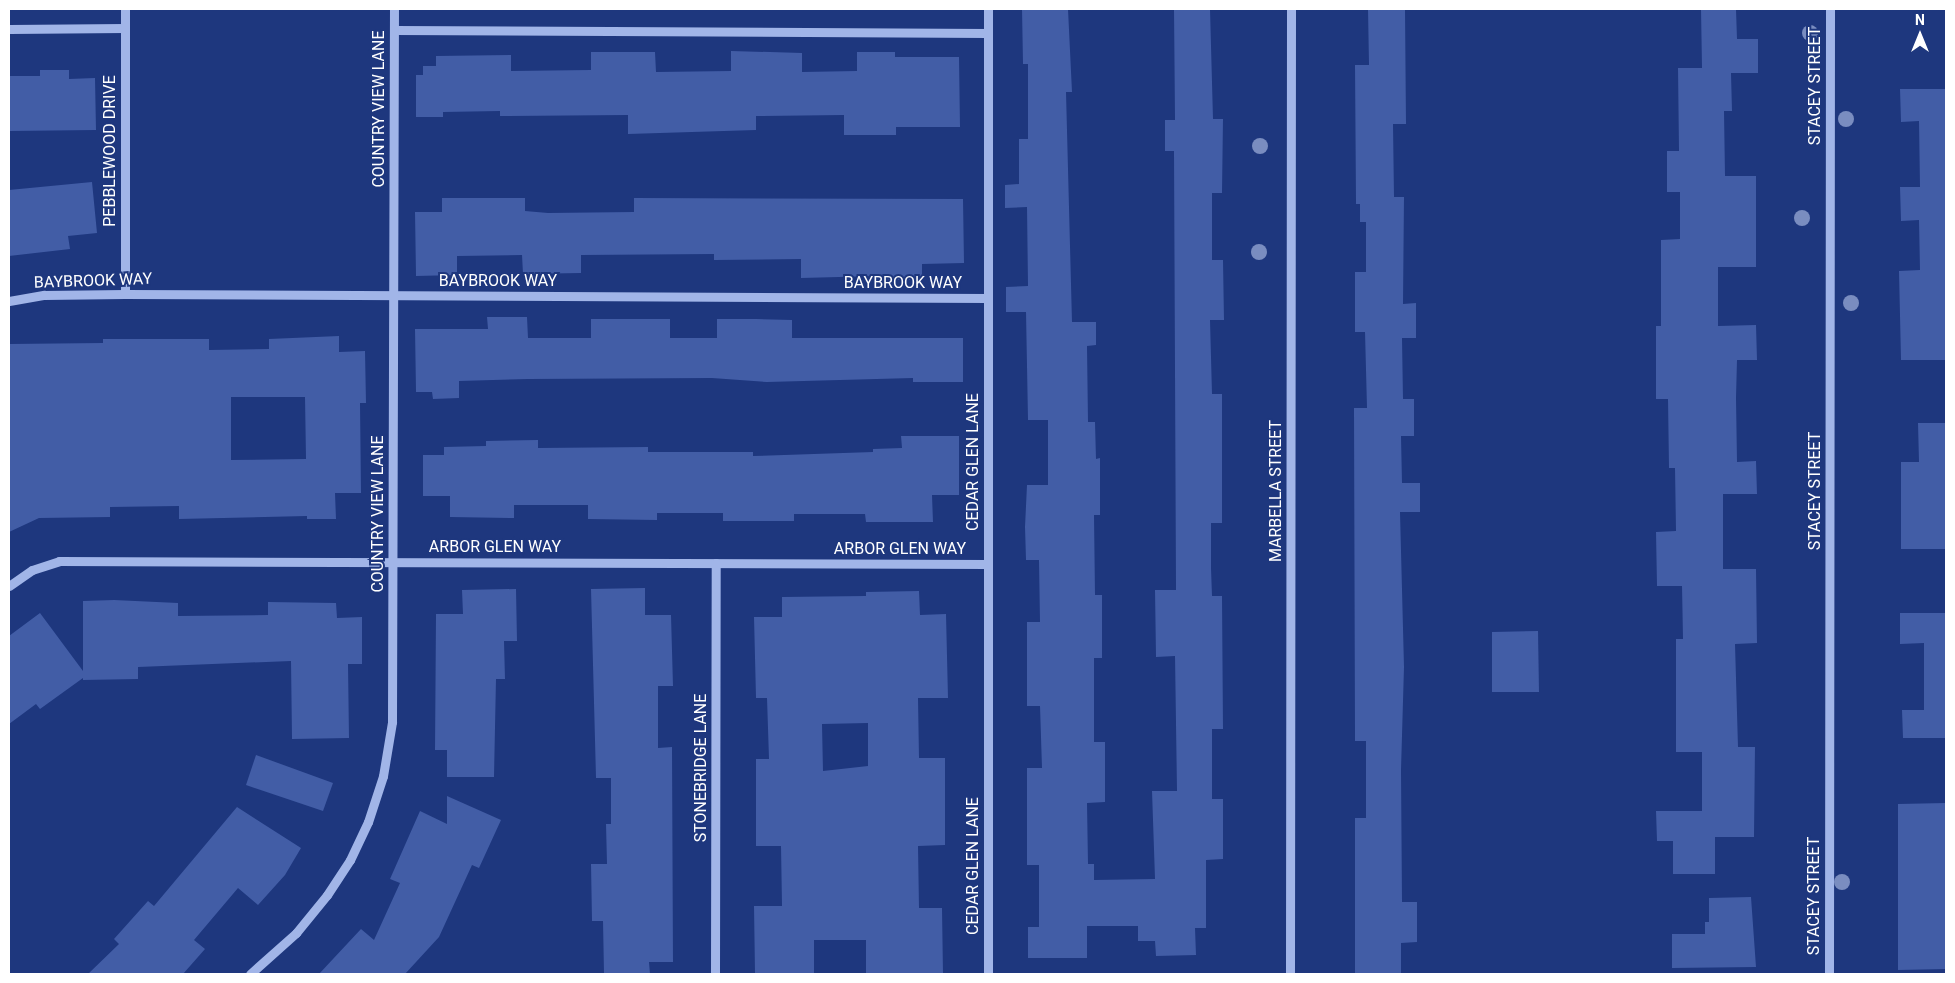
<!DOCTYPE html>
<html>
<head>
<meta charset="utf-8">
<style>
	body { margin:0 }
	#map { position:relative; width:1955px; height:983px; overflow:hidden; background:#1e377e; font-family:Roboto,sans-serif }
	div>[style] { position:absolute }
	.building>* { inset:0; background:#425da6 }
	.minor>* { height:9px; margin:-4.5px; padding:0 4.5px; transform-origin:4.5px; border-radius:4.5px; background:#a1b5e8 }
	.trees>* { width:16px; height:16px; margin:-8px; border-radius:50%; background:#7a8dc0 }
	span { translate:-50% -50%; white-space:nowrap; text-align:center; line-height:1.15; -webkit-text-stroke:4px #1e377e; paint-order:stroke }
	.street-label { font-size:16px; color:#fff }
	.frame { position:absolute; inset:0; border:10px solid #fff; pointer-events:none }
	.north { position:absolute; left:1895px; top:10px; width:50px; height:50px; -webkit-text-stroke:4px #1e377e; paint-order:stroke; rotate:0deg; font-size:14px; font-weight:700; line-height:20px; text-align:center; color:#fff }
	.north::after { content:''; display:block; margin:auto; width:18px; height:22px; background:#fff; clip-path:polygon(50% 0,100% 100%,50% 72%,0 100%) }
</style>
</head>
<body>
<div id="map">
	<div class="building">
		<i style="clip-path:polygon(1022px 9px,1068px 9px,1072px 92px,1066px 92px,1072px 322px,1096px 322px,1096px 345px,1087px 346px,1088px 422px,1095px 422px,1096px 459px,1100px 458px,1100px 515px,1094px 515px,1095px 595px,1102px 595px,1102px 658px,1094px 658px,1094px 742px,1105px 742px,1105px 802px,1087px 803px,1088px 864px,1094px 864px,1094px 880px,1155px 879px,1152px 791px,1177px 791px,1175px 656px,1156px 657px,1155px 590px,1176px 590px,1174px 151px,1165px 151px,1165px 120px,1175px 120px,1174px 9px,1210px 9px,1213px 119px,1223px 119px,1222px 193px,1212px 193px,1212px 260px,1223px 260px,1224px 320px,1210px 320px,1212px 394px,1222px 394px,1222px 523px,1211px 523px,1211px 568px,1212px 596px,1222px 596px,1223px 729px,1212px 729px,1212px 799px,1223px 799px,1223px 859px,1206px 860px,1206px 928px,1195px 928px,1196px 955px,1156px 956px,1155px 941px,1138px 941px,1138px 926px,1087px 926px,1087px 958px,1028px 958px,1028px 927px,1039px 927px,1039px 865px,1027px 865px,1027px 768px,1042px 768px,1040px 706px,1027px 706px,1027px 622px,1040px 622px,1039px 560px,1026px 560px,1025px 527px,1027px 485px,1048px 485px,1048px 420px,1028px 420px,1026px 312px,1006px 312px,1006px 287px,1028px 286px,1027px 207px,1005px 208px,1005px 185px,1019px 184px,1019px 139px,1028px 139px,1028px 64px,1023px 64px)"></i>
		<i style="clip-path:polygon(1368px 9px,1405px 9px,1406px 124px,1393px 124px,1394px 197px,1404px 197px,1403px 304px,1416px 303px,1416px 338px,1402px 338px,1403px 399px,1414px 399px,1414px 436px,1401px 436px,1402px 483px,1420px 483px,1420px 512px,1400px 512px,1404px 667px,1401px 770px,1402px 902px,1417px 902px,1417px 942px,1401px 943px,1401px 974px,1355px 974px,1355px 818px,1366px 818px,1366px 741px,1355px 741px,1354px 408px,1367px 408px,1365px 332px,1355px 332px,1355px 272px,1366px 272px,1366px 222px,1360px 222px,1360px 204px,1356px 204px,1355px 65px,1369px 65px)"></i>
		<i style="clip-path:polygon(1701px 9px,1736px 9px,1737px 39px,1758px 39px,1758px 73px,1731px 73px,1732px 111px,1724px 111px,1725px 176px,1756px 176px,1756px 267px,1718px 267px,1718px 326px,1756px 325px,1757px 360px,1737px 360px,1736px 398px,1737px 462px,1756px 461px,1757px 494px,1723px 494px,1723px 569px,1756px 569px,1757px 643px,1735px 644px,1738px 747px,1755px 747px,1754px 837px,1715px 837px,1715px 874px,1673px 874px,1673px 841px,1657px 841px,1656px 811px,1702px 811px,1702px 752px,1676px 752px,1676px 639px,1683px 639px,1682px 586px,1657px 586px,1656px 532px,1676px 531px,1675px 468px,1669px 468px,1668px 399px,1656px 399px,1656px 326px,1661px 326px,1661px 240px,1680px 239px,1680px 192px,1667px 192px,1667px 151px,1679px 151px,1678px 68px,1702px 68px)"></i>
		<i style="clip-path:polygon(731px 51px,802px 53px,802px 72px,857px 71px,857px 52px,895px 52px,895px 57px,959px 57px,960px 127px,896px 127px,896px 135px,844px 135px,844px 115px,756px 116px,756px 130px,628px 134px,628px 115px,500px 116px,500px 111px,443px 112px,443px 117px,416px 117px,416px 75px,423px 75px,423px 66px,436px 66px,436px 56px,511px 55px,511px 71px,591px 70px,591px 52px,655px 52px,656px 72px,731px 71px)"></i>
		<i style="clip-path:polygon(40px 70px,69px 70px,69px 79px,95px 78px,96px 130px,9px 131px,9px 76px,40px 76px)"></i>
		<i style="clip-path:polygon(1900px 89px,1946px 89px,1946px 360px,1901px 360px,1899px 271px,1920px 270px,1919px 220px,1901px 221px,1900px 187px,1920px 187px,1919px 121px,1901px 122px)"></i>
		<i style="clip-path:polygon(92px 182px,97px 233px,68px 236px,70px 249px,9px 256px,9px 190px)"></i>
		<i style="clip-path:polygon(442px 198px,525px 198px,525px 211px,548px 213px,634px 212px,634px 198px,963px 199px,964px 263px,922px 264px,922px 280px,877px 280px,877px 276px,801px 278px,801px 259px,714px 260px,714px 254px,581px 255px,581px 273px,523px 274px,522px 255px,457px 256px,457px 275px,416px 276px,415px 212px,442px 212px)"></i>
		<i style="clip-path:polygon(487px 317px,527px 317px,528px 338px,591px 338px,591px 319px,670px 319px,670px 338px,717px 338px,717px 319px,756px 319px,792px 320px,792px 338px,963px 338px,963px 382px,913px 382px,913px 378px,767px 382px,712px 378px,528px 379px,459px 381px,459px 398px,433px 399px,432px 392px,416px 392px,415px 329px,488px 329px)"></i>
		<i style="clip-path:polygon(evenodd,339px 336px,339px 352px,365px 351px,366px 403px,360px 403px,361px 493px,335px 493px,336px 519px,307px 519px,307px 516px,179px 519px,179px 506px,110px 507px,110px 517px,39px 518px,9px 532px,9px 344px,103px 343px,103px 339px,209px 339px,209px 350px,269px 349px,269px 339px,339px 336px,231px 397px,305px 397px,306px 459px,231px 460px,231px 397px)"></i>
		<i style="clip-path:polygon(1918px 423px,1946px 423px,1946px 549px,1901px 549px,1901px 462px,1919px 462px)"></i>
		<i style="clip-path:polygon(901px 436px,959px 436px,959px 495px,932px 495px,933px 522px,866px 522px,865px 514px,794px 514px,794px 521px,723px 521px,723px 513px,657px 513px,657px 520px,588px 519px,588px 505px,514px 505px,514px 518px,450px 517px,450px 496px,423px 496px,423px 455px,444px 455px,444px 447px,486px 446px,486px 441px,538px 440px,538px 448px,648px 447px,648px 452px,753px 452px,753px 456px,873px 452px,873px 449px,902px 448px)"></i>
		<i style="clip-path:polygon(645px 588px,645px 615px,671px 615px,673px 686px,658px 686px,658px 748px,672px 747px,673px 962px,649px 962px,650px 974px,604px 974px,603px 921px,592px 921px,591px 864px,607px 864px,606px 824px,611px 824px,611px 778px,596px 778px,591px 589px)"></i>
		<i style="clip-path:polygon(516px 589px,517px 641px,504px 641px,505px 679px,496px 679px,494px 777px,447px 777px,447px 750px,435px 750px,436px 614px,463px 614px,462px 590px)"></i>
		<i style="clip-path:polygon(evenodd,919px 591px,920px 615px,946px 614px,948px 698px,918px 698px,919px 758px,945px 758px,945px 845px,918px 846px,919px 908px,942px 908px,943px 974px,866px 974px,866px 940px,814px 940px,814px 974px,755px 974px,754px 906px,782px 906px,781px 846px,756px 846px,756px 759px,769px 759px,767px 698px,756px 698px,754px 617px,782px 617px,782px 597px,866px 596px,866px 592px,919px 591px,868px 723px,868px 766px,823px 771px,822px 724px,868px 723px)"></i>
		<i style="clip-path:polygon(114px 600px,178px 603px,178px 616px,268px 615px,268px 602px,336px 603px,337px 618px,362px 617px,362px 664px,348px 664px,349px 738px,292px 739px,291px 661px,138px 667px,138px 679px,83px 680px,83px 678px,40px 709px,36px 704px,9px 724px,9px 636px,40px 613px,83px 671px,83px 601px)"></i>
		<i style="clip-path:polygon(1900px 613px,1946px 613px,1946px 738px,1903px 738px,1902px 710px,1924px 710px,1924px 643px,1900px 644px)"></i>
		<i style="clip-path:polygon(1538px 631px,1539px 692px,1492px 692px,1492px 632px)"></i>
		<i style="clip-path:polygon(256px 755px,333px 783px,323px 811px,246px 785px)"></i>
		<i style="clip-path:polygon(447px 796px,501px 820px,479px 868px,472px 865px,439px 937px,405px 974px,319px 974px,361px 929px,374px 940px,400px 883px,390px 879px,420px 811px,447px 824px)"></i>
		<i style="clip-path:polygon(1946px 803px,1946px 969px,1898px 970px,1898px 804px)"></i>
		<i style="clip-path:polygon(237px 807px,301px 848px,285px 875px,258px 905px,238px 888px,194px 940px,205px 949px,183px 974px,88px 974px,119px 944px,114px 939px,148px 901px,154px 906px)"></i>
		<i style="clip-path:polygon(1751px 897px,1756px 967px,1672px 968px,1672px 934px,1705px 934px,1705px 922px,1709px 922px,1709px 898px)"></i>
	</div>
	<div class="minor">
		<i style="left:9px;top:29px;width:116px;rotate:-0.5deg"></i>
		<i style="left:394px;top:30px;width:594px;rotate:0.29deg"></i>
		<i style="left:125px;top:294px;width:285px;rotate:-90deg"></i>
		<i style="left:9px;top:301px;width:36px;rotate:-10deg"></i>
		<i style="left:44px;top:295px;width:81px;rotate:-0.7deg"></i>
		<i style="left:125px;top:294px;width:863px;rotate:0.27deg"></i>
		<i style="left:9px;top:586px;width:28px;rotate:-35deg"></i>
		<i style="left:32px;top:570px;width:28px;rotate:-18deg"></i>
		<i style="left:59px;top:561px;width:929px;rotate:0.19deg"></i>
		<i style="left:250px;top:974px;width:62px;rotate:-41.7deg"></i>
		<i style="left:296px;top:933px;width:49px;rotate:-50.8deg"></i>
		<i style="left:327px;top:895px;width:42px;rotate:-56.7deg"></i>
		<i style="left:350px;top:860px;width:42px;rotate:-64.7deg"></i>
		<i style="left:368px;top:822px;width:48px;rotate:-71.9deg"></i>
		<i style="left:383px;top:776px;width:55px;rotate:-80.5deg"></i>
		<i style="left:392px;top:722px;width:713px;rotate:-89.84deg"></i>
		<i style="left:715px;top:974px;width:411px;rotate:-89.9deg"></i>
		<i style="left:988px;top:974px;width:965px;rotate:-90deg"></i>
		<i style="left:1290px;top:974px;width:965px;rotate:-89.94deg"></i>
		<i style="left:1829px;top:974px;width:965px;rotate:-89.94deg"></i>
	</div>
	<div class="trees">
		<i style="left:1810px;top:33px"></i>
		<i style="left:1846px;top:119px"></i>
		<i style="left:1260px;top:146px"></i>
		<i style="left:1802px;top:218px"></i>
		<i style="left:1259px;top:252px"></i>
		<i style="left:1851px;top:303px"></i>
		<i style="left:1842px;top:882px"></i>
	</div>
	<div class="street-label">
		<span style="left:1815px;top:86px;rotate:-90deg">STACEY STREET</span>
		<span style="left:379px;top:109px;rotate:-90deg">COUNTRY VIEW LANE</span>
		<span style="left:110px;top:151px;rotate:-90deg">PEBBLEWOOD DRIVE</span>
		<span style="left:93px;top:281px;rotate:-2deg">BAYBROOK WAY</span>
		<span style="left:498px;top:281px">BAYBROOK WAY</span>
		<span style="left:903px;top:283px">BAYBROOK WAY</span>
		<span style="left:973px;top:462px;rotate:-90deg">CEDAR GLEN LANE</span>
		<span style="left:1276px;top:491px;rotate:-90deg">MARBELLA STREET</span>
		<span style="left:1815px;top:491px;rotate:-90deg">STACEY STREET</span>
		<span style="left:378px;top:514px;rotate:-90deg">COUNTRY VIEW LANE</span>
		<span style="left:495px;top:547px">ARBOR GLEN WAY</span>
		<span style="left:900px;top:549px">ARBOR GLEN WAY</span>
		<span style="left:701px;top:768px;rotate:-90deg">STONEBRIDGE LANE</span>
		<span style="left:973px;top:866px;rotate:-90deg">CEDAR GLEN LANE</span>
		<span style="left:1814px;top:896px;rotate:-90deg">STACEY STREET</span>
	</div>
	<div class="frame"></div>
	<div class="north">N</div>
</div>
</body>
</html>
